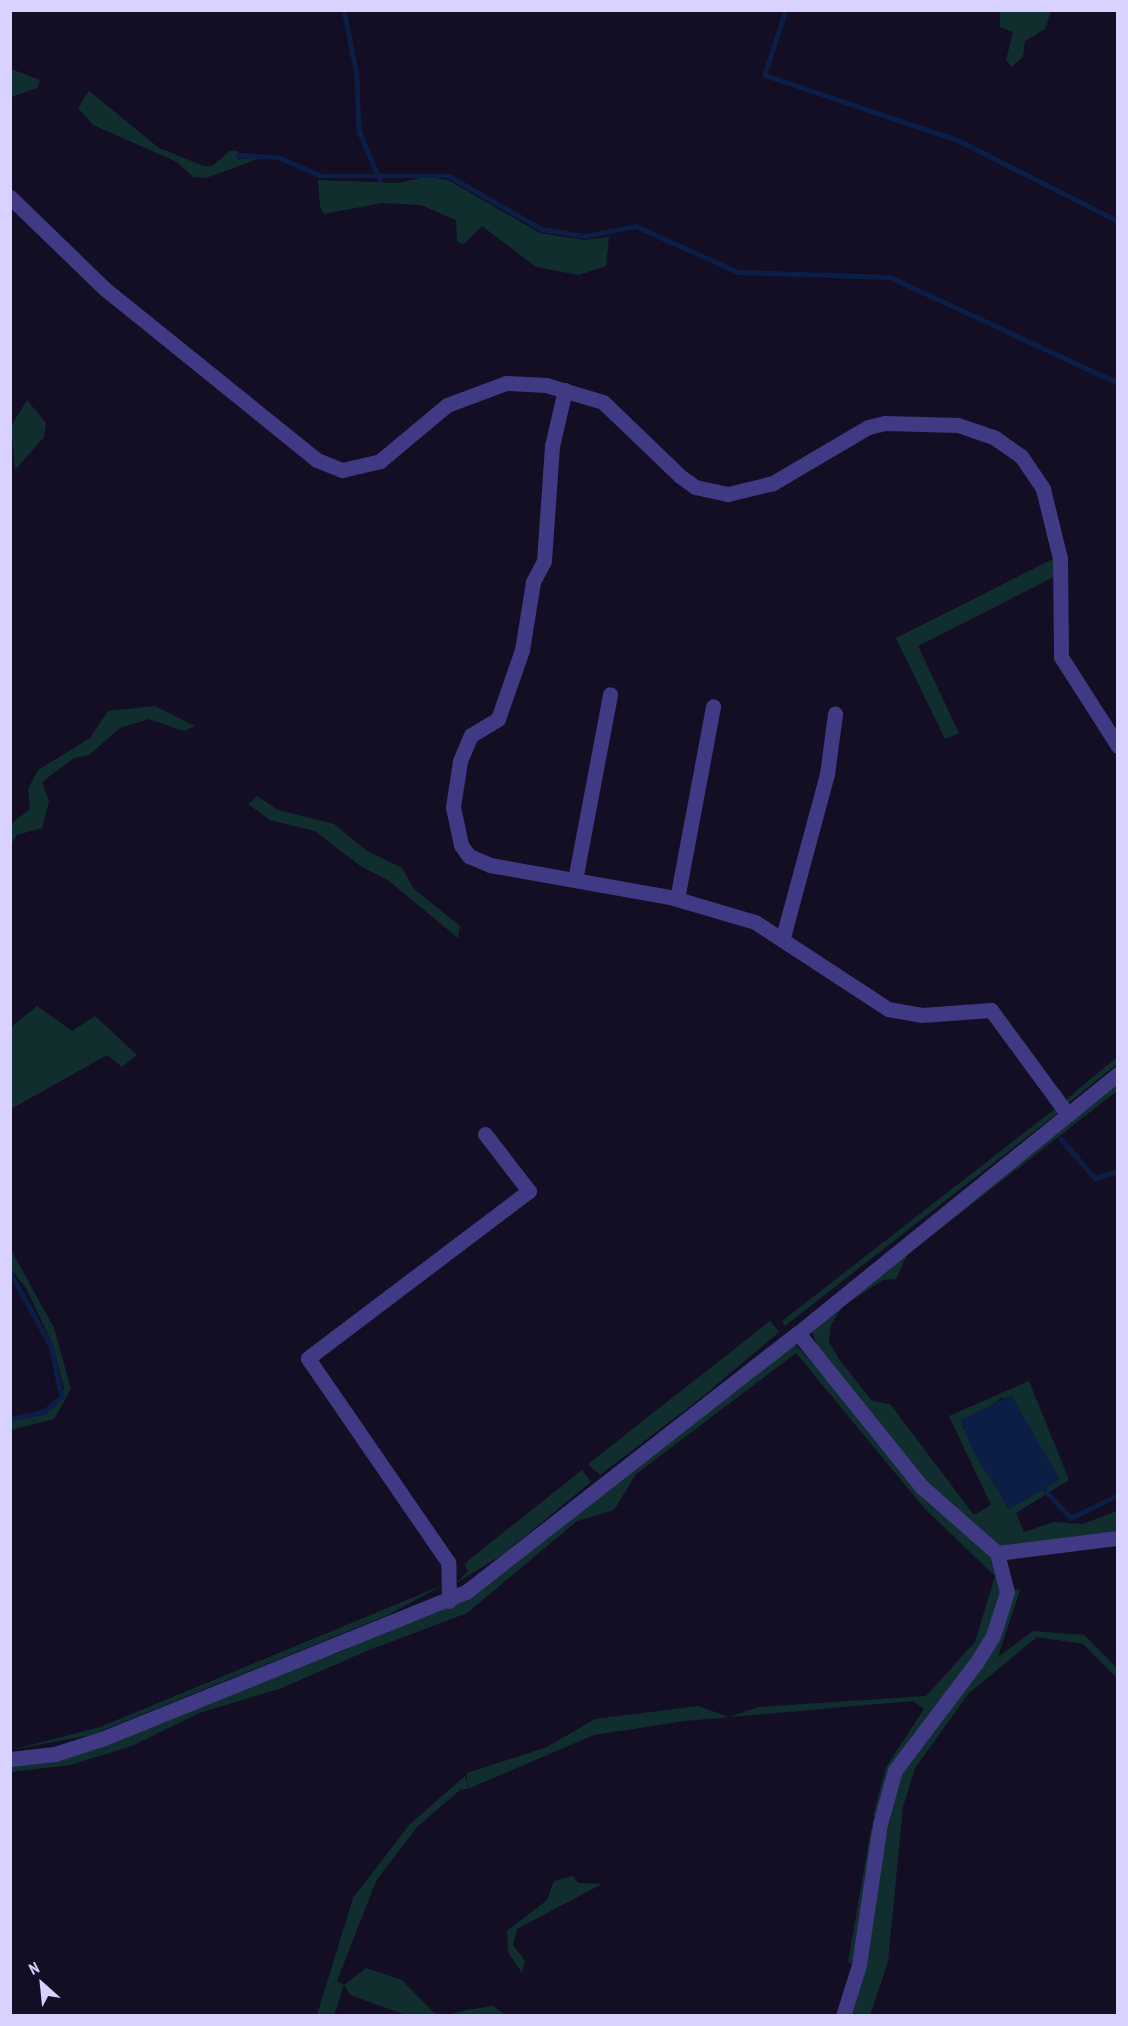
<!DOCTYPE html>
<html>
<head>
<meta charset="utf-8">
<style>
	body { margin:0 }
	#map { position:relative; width:1128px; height:2026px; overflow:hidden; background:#130e24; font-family:"PT Sans Narrow",sans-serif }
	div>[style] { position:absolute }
	.green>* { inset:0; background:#112e2e }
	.water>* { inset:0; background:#0c1e45 }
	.stream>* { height:4.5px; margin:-2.25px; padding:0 2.25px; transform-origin:2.25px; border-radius:2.25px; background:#0c1e45 }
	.minor>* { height:15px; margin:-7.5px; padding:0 7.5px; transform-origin:7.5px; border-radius:7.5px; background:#403983 }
	.tertiary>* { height:15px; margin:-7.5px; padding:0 7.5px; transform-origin:7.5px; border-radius:7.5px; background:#403983 }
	span { translate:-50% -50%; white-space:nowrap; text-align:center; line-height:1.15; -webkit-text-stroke:4.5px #130e24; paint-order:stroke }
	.frame { position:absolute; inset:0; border:12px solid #d9d1ff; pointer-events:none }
	.north { position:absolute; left:12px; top:1954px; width:60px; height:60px; -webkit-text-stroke:4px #130e24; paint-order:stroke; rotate:333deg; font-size:16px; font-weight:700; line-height:24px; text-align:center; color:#d9d1ff }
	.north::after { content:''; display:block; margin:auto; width:21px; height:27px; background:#d9d1ff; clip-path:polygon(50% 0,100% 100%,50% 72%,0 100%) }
</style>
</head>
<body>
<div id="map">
	<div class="green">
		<i style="clip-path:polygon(1000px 11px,1051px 11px,1045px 29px,1025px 41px,1023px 57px,1012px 67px,1006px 60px,1013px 32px,1000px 27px)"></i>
		<i style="clip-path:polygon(11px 69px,40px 80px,37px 88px,11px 97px)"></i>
		<i style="clip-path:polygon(89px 91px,159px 148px,204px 166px,212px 166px,230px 151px,238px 151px,238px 159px,260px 158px,206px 178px,193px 177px,177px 162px,93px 125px,78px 108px)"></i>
		<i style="clip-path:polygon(426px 177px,448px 180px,540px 233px,585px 240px,609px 237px,606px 266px,579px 275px,536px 267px,482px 226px,464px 244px,457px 242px,456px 220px,421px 205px,382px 203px,324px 214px,320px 206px,318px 180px,398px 183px)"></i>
		<i style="clip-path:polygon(27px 400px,46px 423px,44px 437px,15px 470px,11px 426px)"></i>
		<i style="clip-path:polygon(1053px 559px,1054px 577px,918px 646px,959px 733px,945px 739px,896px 638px)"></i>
		<i style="clip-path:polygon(155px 706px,195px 726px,184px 731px,149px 719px,120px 728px,89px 755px,74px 758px,42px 782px,49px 801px,42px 828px,17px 835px,11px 844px,11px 824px,30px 809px,28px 789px,38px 770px,90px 738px,108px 711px)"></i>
		<i style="clip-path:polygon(257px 796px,278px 810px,334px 824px,367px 851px,402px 868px,414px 889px,460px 926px,458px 938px,389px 881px,359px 865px,315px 831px,270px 820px,248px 804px)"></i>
		<i style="clip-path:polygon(37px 1006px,72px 1031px,95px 1016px,137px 1055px,122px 1067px,107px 1055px,11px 1109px,11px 1027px)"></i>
		<i style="clip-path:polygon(1117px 1057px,1117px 1064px,1066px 1105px,1063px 1102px)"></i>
		<i style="clip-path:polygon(evenodd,1117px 1079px,1117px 1091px,907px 1255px,896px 1279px,883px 1280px,842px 1307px,831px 1325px,829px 1342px,839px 1359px,872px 1401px,890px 1404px,974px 1515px,991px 1505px,949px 1416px,1029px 1381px,1069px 1480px,1016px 1513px,1024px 1532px,1054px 1522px,1083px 1524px,1117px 1511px,1117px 1533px,1001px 1548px,927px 1486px,817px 1346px,811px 1329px,1117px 1079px,1003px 1397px,1060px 1479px,1009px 1509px,962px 1426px,1003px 1397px)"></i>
		<i style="clip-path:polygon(1056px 1108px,1059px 1112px,785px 1326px,782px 1321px)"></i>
		<i style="clip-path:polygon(10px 1248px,54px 1328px,71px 1389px,54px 1419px,11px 1430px,11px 1422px,54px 1408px,64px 1388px,53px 1345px,26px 1288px,11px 1269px)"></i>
		<i style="clip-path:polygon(770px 1321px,779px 1332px,701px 1398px,600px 1475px,588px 1464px)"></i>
		<i style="clip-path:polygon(794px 1343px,992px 1558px,1001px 1585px,992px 1623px,971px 1660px,901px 1751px,879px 1819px,873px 1816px,886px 1767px,924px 1709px,913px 1701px,685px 1721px,594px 1735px,470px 1788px,467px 1782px,467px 1773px,547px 1747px,595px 1719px,698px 1706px,729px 1717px,759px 1707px,926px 1696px,975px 1642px,995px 1576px,925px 1509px,796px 1353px,636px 1474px,614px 1510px,577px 1521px,467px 1613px,372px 1649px,367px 1643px,371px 1649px,282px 1688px,199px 1713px,132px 1746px,70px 1765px,11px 1772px,10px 1764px,338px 1653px,487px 1585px)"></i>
		<i style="clip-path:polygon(582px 1470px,591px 1482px,502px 1555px,456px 1583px,468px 1571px,464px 1564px)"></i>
		<i style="clip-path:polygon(443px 1585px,388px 1615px,91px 1735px,11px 1750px,100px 1727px)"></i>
		<i style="clip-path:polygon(1012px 1589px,1020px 1590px,998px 1657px,1033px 1631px,1084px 1635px,1117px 1668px,1117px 1678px,1083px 1644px,1037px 1637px,969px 1693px,915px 1768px,903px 1807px,888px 1962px,870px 2015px,848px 2016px,899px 1776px)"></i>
		<i style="clip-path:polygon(465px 1776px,469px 1789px,461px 1789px,417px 1827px,376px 1881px,337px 1981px,344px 1985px,366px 1968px,402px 1980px,434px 2013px,446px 2015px,406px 2015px,350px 1995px,344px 1985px,334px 2015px,317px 2015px,353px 1898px,410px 1824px)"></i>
		<i style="clip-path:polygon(871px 1829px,874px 1830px,852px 1964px,848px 1962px)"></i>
		<i style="clip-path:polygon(573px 1876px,578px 1883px,602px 1884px,517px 1929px,513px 1945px,525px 1961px,522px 1973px,508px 1952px,507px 1931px,547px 1900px,554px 1881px)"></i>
		<i style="clip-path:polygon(493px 2006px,506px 2015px,448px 2015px,466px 2010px)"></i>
	</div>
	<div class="water">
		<i style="clip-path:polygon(1011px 1395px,1060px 1479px,1009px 1509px,972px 1449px,961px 1420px)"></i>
	</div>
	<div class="stream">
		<i style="left:344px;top:10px;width:66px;rotate:78.7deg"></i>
		<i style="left:357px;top:75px;width:56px;rotate:88deg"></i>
		<i style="left:359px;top:131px;width:53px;rotate:66.8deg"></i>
		<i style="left:786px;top:10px;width:68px;rotate:107.9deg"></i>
		<i style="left:765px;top:75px;width:206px;rotate:18.7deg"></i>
		<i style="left:960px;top:141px;width:177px;rotate:26.9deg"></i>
		<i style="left:238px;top:155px;width:40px;rotate:2.9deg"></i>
		<i style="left:278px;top:157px;width:48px;rotate:23.4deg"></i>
		<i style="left:322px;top:176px;width:127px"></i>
		<i style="left:449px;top:176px;width:107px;rotate:29.7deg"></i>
		<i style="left:542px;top:229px;width:44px;rotate:9.2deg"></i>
		<i style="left:585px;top:236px;width:52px;rotate:-11.1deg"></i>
		<i style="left:636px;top:226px;width:112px;rotate:24.3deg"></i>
		<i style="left:738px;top:272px;width:152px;rotate:1.9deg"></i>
		<i style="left:890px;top:277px;width:251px;rotate:24.9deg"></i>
		<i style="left:1061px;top:1139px;width:52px;rotate:48.9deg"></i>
		<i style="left:1095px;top:1178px;width:24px;rotate:-17deg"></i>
		<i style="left:10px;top:1272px;width:85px;rotate:61deg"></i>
		<i style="left:51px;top:1346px;width:52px;rotate:77.8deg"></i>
		<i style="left:62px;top:1397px;width:23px;rotate:140deg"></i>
		<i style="left:44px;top:1412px;width:35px;rotate:167deg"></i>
		<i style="left:1045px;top:1490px;width:38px;rotate:47deg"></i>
		<i style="left:1071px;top:1518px;width:52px;rotate:-26.1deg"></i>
	</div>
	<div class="minor">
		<i style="left:10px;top:197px;width:132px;rotate:44.1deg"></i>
		<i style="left:105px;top:289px;width:272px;rotate:38.9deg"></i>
		<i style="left:317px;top:460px;width:27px;rotate:22deg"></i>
		<i style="left:342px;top:470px;width:39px;rotate:-13deg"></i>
		<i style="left:380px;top:461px;width:87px;rotate:-39.9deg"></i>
		<i style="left:447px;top:405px;width:63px;rotate:-20.4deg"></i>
		<i style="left:506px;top:383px;width:40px;rotate:2.9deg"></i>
		<i style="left:546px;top:385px;width:59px;rotate:16.6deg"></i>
		<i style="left:603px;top:402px;width:107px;rotate:43.9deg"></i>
		<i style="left:680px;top:476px;width:19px;rotate:36deg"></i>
		<i style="left:695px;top:487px;width:34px;rotate:12deg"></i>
		<i style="left:728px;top:494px;width:46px;rotate:-13.7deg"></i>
		<i style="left:773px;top:483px;width:110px;rotate:-30.5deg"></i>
		<i style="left:868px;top:427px;width:17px;rotate:-13deg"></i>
		<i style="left:885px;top:423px;width:73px;rotate:1.6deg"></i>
		<i style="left:958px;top:425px;width:39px;rotate:19deg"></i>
		<i style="left:995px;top:438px;width:32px;rotate:35deg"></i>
		<i style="left:1021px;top:456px;width:40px;rotate:56deg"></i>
		<i style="left:1043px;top:489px;width:71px;rotate:76.2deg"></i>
		<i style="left:1060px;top:558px;width:99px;rotate:89.4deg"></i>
		<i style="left:1061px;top:657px;width:106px;rotate:57.4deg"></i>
		<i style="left:565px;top:390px;width:57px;rotate:103.1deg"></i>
		<i style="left:552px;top:446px;width:115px;rotate:94deg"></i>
		<i style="left:544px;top:561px;width:24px;rotate:118deg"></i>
		<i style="left:533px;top:582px;width:69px;rotate:99.2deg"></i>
		<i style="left:522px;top:650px;width:73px;rotate:109.2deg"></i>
		<i style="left:498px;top:719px;width:31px;rotate:149deg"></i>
		<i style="left:471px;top:735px;width:28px;rotate:113deg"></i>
		<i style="left:460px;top:761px;width:47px;rotate:98.7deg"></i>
		<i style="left:453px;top:807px;width:39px;rotate:78deg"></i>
		<i style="left:461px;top:845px;width:14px;rotate:54deg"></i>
		<i style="left:469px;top:856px;width:23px;rotate:23deg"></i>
		<i style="left:490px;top:865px;width:183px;rotate:10.1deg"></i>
		<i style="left:670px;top:897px;width:89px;rotate:16.4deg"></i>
		<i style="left:755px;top:922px;width:159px;rotate:33.2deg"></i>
		<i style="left:888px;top:1009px;width:34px;rotate:10deg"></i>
		<i style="left:921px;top:1015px;width:70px;rotate:-4.1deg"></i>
		<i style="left:991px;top:1010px;width:130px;rotate:53.7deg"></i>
		<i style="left:575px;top:880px;width:189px;rotate:-79.3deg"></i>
		<i style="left:677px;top:899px;width:196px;rotate:-79.4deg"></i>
		<i style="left:783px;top:937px;width:169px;rotate:-74.9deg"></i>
		<i style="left:827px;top:774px;width:61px;rotate:-82.4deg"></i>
		<i style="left:798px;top:1333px;width:412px;rotate:-39deg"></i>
		<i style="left:997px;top:1553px;width:122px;rotate:-7.1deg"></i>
		<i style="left:449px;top:1601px;width:39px;rotate:-91deg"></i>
		<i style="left:448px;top:1562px;width:247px;rotate:-124.5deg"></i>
		<i style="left:308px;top:1358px;width:277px;rotate:-37.1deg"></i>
		<i style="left:529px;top:1191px;width:72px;rotate:-127.7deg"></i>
	</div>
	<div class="tertiary">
		<i style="left:10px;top:1759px;width:45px;rotate:-6.3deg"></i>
		<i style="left:55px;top:1754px;width:52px;rotate:-18.1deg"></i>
		<i style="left:104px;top:1738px;width:390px;rotate:-22deg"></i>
		<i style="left:466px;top:1592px;width:421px;rotate:-38deg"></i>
		<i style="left:798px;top:1333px;width:198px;rotate:51.2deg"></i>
		<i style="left:922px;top:1487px;width:100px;rotate:41.3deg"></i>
		<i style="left:997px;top:1553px;width:40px;rotate:75.6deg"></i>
		<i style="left:1007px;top:1592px;width:46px;rotate:107.7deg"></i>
		<i style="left:993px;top:1636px;width:32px;rotate:122deg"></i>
		<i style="left:976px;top:1663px;width:134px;rotate:127.1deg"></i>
		<i style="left:895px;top:1770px;width:56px;rotate:105.5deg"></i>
		<i style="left:880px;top:1824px;width:143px;rotate:98.5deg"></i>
		<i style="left:859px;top:1965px;width:53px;rotate:107.4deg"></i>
	</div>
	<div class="frame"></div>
	<div class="north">N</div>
</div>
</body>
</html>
